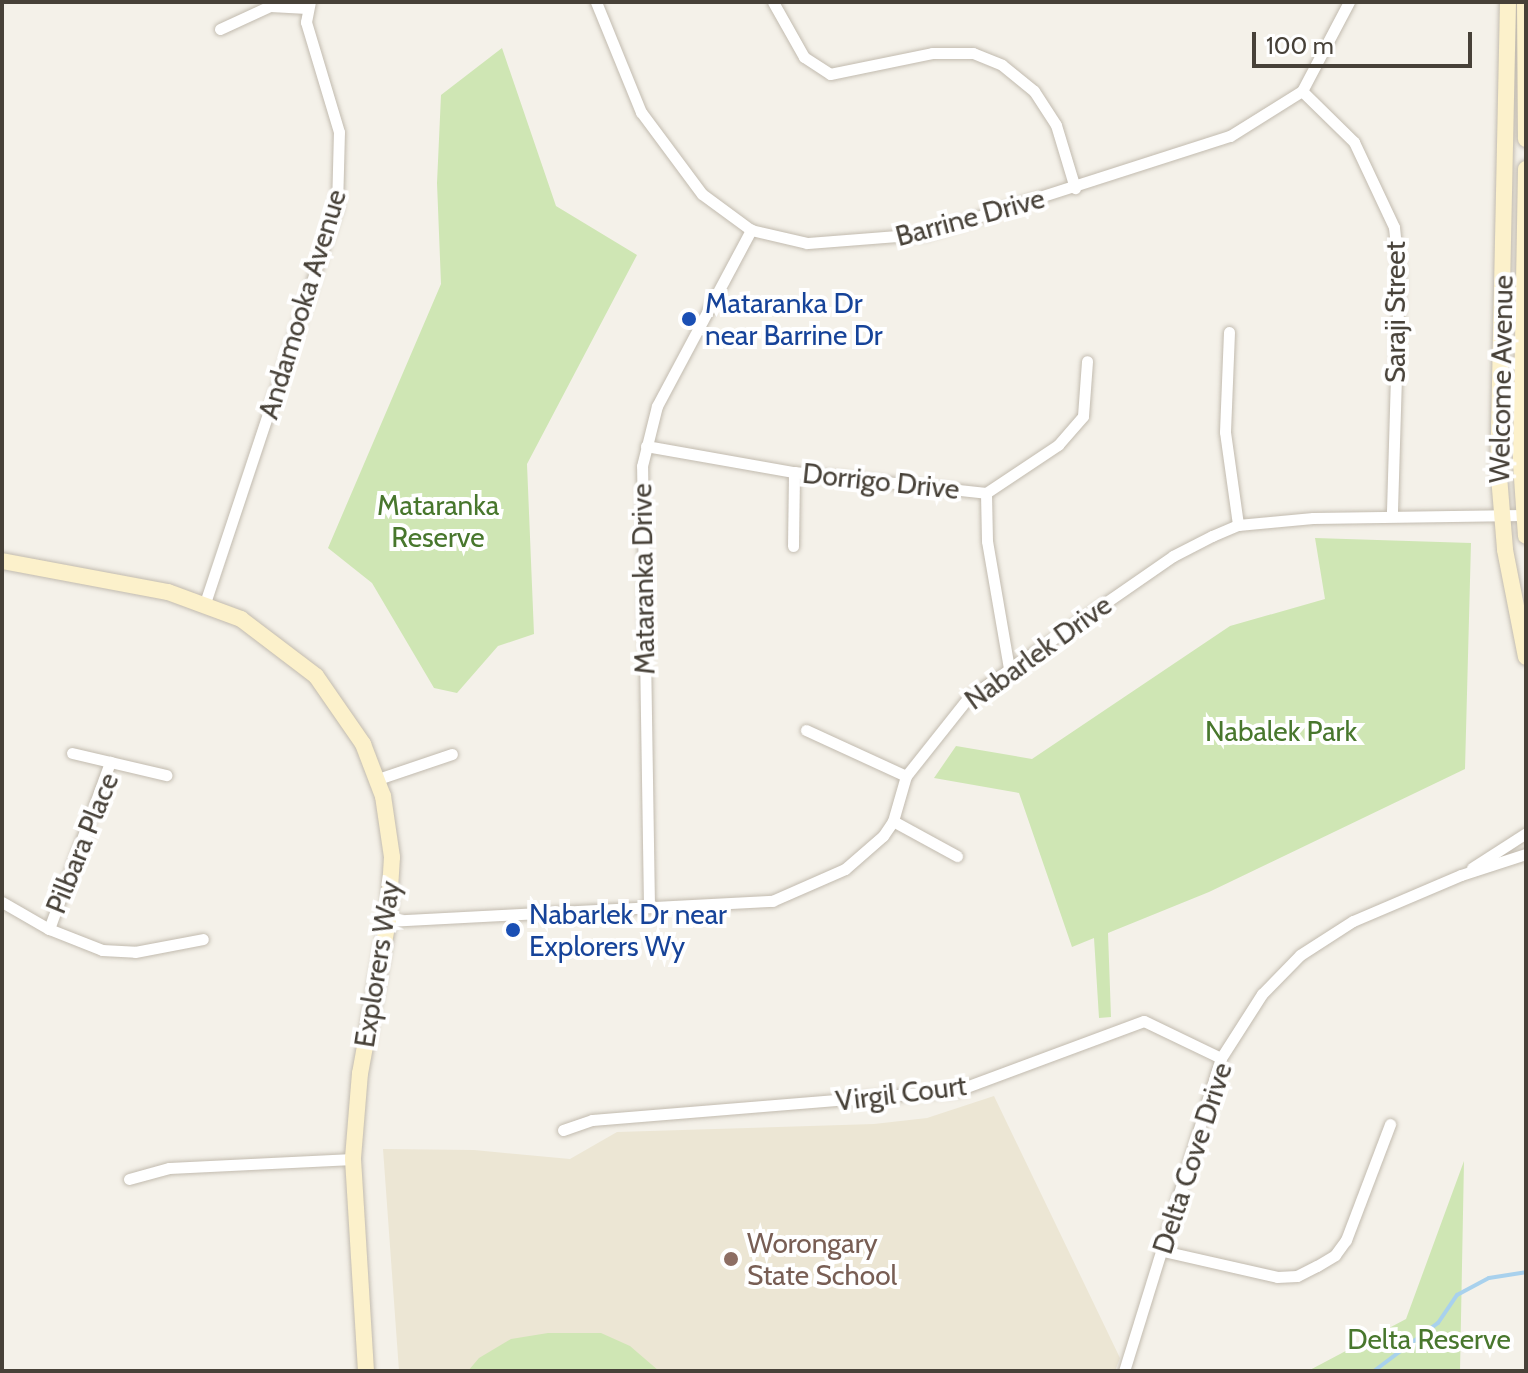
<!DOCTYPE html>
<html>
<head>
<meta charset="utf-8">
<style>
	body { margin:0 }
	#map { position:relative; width:1528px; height:1373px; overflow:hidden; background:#f4f1e9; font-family:Cabin,sans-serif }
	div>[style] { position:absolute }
	.education>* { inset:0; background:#ece6d4 }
	.green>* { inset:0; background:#cfe6b4 }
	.stream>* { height:4px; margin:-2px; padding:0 2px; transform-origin:2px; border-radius:2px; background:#a8d1ed }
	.roads { filter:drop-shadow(0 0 2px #c2bbaf) drop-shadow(0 0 2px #c2bbaf) }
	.street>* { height:11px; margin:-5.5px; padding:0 5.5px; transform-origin:5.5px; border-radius:5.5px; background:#fff }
	.secondary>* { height:16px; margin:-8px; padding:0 8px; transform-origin:8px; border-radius:8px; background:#fcf1cb }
	.dots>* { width:22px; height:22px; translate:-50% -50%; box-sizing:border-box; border:4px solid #fff; border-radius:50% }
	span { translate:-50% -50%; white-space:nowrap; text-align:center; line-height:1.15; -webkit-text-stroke:8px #fff; paint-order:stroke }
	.street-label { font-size:28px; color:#474138 }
	.transit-label { font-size:28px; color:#164399 }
	.left { translate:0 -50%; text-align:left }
	.park-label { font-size:28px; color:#48772d }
	.education-label { font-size:28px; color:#785e54 }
	.frame { position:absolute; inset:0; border:4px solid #474138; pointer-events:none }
	.scale { position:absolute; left:1252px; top:32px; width:220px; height:36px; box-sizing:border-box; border:4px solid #474138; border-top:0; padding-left:10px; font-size:24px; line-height:28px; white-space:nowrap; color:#474138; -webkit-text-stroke:6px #fff; paint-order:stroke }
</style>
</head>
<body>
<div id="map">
	<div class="education">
		<i style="clip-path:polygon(994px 1096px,1120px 1358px,1115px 1371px,399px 1371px,383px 1149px,474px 1150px,570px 1159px,617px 1132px,874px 1124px,927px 1118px)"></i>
	</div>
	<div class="green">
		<i style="clip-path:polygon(502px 48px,556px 206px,637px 255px,527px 464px,534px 634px,498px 646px,457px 693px,434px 688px,372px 583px,328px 548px,441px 284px,437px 183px,441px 95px)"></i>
		<i style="clip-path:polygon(1315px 538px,1471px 543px,1465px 769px,1209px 892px,1108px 933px,1111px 1017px,1099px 1018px,1094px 938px,1072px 947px,1019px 793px,934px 778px,956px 746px,1032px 759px,1230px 626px,1325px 599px)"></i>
		<i style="clip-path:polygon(1464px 1161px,1460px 1371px,1308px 1371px,1406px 1319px)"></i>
		<i style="clip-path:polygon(548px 1333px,601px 1333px,630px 1346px,659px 1371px,468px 1371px,479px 1358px,511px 1339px)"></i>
	</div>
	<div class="stream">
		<i style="left:1374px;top:1371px;width:80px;rotate:-36.9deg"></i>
		<i style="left:1438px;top:1323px;width:34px;rotate:-56deg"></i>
		<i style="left:1457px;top:1295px;width:36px;rotate:-28deg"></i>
		<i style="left:1489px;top:1278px;width:37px;rotate:-9deg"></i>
	</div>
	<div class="roads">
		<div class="street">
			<i style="left:596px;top:2px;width:119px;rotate:67.8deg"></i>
			<i style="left:641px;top:112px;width:102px;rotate:53.4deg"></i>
			<i style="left:702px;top:194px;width:61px;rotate:36.3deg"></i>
			<i style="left:751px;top:230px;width:57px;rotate:13.1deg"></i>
			<i style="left:807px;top:243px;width:117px;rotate:-4.4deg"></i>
			<i style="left:924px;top:234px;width:321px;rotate:-17.8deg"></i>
			<i style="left:1230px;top:136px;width:85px;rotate:-32deg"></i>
			<i style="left:1302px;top:91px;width:101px;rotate:-62.2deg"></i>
			<i style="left:773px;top:2px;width:63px;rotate:60.6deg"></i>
			<i style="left:804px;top:57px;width:31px;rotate:33deg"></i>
			<i style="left:830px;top:74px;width:104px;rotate:-11.6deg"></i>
			<i style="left:932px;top:53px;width:41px"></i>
			<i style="left:973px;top:53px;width:31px;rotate:22deg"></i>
			<i style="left:1002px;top:65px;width:41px;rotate:39.1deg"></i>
			<i style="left:1034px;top:91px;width:40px;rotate:57.1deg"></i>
			<i style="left:1056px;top:125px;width:66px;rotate:73.2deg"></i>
			<i style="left:220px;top:29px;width:55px;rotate:-24.7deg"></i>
			<i style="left:270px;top:6px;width:37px;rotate:3deg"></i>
			<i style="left:1302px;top:91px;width:73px;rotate:44.4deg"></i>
			<i style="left:1354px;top:142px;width:94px;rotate:64.8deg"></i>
			<i style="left:1394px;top:227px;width:48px;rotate:84.1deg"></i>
			<i style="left:1399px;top:275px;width:241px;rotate:91.7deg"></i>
			<i style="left:1229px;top:332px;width:100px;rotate:92.3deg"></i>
			<i style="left:1225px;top:432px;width:94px;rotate:82deg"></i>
			<i style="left:646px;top:446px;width:150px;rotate:10deg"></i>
			<i style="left:794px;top:472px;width:193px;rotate:6.2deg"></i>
			<i style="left:986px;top:493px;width:87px;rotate:-33.7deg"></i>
			<i style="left:1058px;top:445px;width:38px;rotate:-49deg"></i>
			<i style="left:1083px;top:416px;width:55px;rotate:-85.8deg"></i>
			<i style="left:986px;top:493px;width:48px;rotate:88.8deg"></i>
			<i style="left:987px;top:541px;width:129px;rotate:80.2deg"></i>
			<i style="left:793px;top:546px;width:74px;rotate:-89.2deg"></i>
			<i style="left:205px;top:603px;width:417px;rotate:-71.6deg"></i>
			<i style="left:337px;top:207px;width:75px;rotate:-88.5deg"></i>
			<i style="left:339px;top:132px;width:115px;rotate:-106.7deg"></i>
			<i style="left:306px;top:22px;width:20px;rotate:-79deg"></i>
			<i style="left:806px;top:730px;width:110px;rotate:24.7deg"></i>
			<i style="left:72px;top:753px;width:97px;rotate:13.2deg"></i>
			<i style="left:378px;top:779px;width:78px;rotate:-18.7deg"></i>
			<i style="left:893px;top:821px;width:73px;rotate:28.7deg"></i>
			<i style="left:1472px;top:868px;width:64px;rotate:-32.9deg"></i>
			<i style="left:2px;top:902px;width:54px;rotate:29.9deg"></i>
			<i style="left:49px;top:929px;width:57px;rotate:21.6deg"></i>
			<i style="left:102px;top:950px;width:33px;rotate:3deg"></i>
			<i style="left:135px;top:952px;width:69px;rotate:-10.8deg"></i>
			<i style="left:649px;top:906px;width:440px;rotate:-90.9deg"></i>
			<i style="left:642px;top:466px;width:62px;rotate:-76deg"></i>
			<i style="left:657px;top:406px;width:200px;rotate:-61.9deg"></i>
			<i style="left:388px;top:921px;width:385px;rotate:-3deg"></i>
			<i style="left:772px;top:901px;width:80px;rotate:-23.7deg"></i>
			<i style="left:845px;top:869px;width:50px;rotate:-41deg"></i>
			<i style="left:883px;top:836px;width:18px;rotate:-56deg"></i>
			<i style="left:893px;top:821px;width:47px;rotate:-73.9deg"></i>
			<i style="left:906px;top:776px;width:100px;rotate:-51.5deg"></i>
			<i style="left:968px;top:698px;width:249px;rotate:-34.7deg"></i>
			<i style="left:1173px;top:556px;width:44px;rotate:-27.1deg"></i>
			<i style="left:1212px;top:536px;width:28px;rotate:-23deg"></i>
			<i style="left:1238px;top:525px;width:75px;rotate:-5.3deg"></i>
			<i style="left:1313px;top:518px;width:209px;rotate:-0.8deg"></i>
			<i style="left:49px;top:929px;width:178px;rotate:-69.9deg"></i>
			<i style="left:563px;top:1130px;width:31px;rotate:-19deg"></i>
			<i style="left:592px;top:1120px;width:367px;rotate:-4.7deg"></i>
			<i style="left:958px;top:1090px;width:198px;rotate:-20.4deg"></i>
			<i style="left:1144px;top:1021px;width:85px;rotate:25.7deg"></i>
			<i style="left:129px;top:1179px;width:41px;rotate:-15.4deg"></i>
			<i style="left:169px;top:1168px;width:184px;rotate:-2.8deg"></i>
			<i style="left:1163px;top:1251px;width:117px;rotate:12.8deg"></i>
			<i style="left:1277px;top:1277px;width:20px;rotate:-3deg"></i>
			<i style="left:1297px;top:1276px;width:22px;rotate:-27deg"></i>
			<i style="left:1317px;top:1266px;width:21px;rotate:-31deg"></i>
			<i style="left:1335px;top:1255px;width:19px;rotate:-54deg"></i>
			<i style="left:1346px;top:1240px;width:124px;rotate:-69.2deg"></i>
			<i style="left:1124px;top:1371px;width:328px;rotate:-72.8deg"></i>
			<i style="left:1221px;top:1058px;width:76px;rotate:-57.4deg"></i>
			<i style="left:1262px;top:994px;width:54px;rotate:-45.7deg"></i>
			<i style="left:1300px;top:955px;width:63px;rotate:-32.7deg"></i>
			<i style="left:1353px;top:921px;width:117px;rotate:-23.1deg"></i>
			<i style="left:1461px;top:875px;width:68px;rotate:-17.9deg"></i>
		</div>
		<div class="secondary">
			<i style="left:1508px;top:2px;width:462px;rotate:91.2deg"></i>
			<i style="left:1498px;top:464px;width:86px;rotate:85.3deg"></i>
			<i style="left:1505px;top:550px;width:109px;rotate:78.9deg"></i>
			<i style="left:1525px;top:2px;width:137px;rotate:89.6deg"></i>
			<i style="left:1526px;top:169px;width:294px;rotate:91deg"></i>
			<i style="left:1521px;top:463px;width:73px;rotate:86.1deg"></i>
			<i style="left:2px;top:561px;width:169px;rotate:10.6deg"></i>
			<i style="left:168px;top:592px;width:78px;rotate:20.3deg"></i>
			<i style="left:241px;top:619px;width:94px;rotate:37.2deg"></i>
			<i style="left:316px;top:676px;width:83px;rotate:55.3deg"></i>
			<i style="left:363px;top:744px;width:56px;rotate:69deg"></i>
			<i style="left:383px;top:796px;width:62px;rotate:81.6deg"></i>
			<i style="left:392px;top:857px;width:64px;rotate:93.6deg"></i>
			<i style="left:388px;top:921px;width:155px;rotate:100.4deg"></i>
			<i style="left:360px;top:1073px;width:86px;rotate:94.7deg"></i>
			<i style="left:353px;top:1159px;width:212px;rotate:86.5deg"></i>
		</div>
	</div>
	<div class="dots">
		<i style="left:689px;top:319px;background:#1a4fb4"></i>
		<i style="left:513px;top:930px;background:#1a4fb4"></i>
		<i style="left:731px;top:1259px;background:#8d6e63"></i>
	</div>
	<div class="street-label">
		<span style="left:970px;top:217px;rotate:-15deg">Barrine Drive</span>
		<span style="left:302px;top:304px;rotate:-73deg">Andamooka Avenue</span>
		<span style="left:1395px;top:312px;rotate:-90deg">Saraji Street</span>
		<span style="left:1501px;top:379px;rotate:-89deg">Welcome Avenue</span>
		<span style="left:881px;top:481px;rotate:6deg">Dorrigo Drive</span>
		<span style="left:643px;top:579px;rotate:-91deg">Mataranka Drive</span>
		<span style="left:1038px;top:652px;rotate:-36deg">Nabarlek Drive</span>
		<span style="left:82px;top:843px;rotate:-68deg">Pilbara Place</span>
		<span style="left:377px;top:964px;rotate:-81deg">Explorers Way</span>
		<span style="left:901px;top:1093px;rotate:-7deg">Virgil Court</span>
		<span style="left:1192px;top:1158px;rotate:-72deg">Delta Cove Drive</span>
	</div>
	<div class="transit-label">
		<span class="left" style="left:705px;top:319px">Mataranka Dr<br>near Barrine Dr</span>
		<span class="left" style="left:529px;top:930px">Nabarlek Dr near<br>Explorers Wy</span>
	</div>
	<div class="park-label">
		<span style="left:438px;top:521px">Mataranka<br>Reserve</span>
		<span style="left:1281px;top:731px">Nabalek Park</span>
		<span style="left:1429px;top:1339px">Delta Reserve</span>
	</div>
	<div class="education-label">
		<span class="left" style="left:747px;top:1259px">Worongary<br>State School</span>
	</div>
	<div class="frame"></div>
	<div class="scale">100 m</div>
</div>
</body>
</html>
